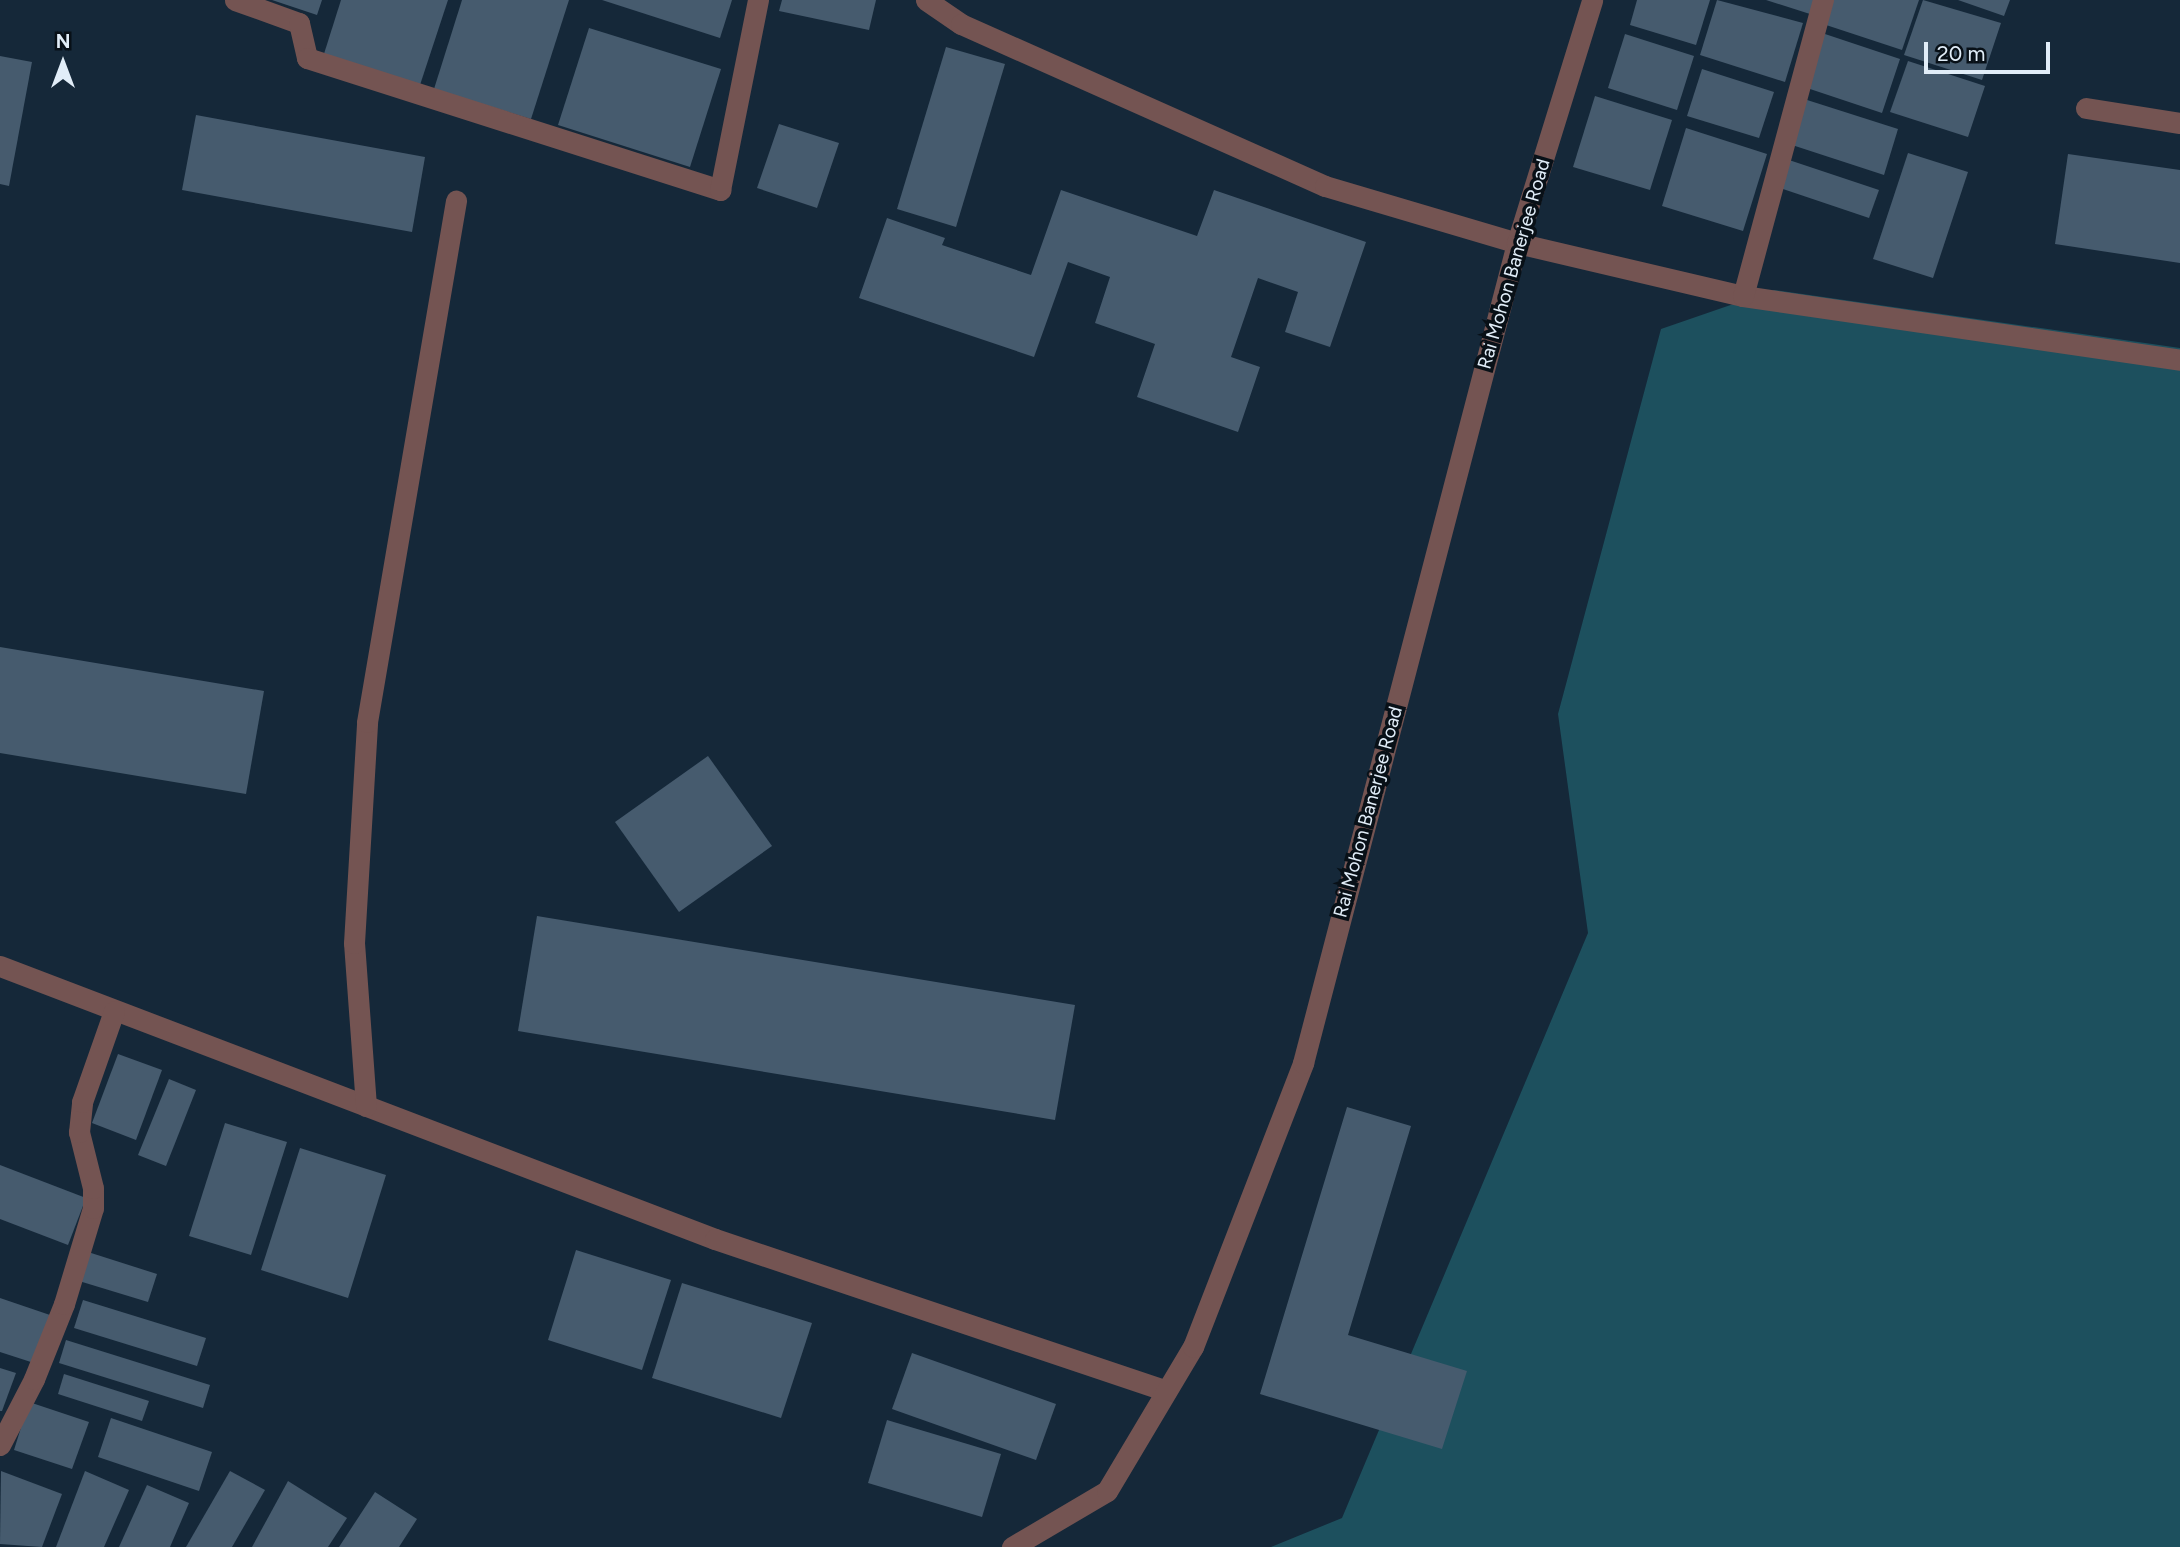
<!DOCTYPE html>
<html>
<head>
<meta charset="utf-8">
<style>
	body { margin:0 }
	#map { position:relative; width:2180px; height:1547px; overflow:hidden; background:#152839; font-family:Figtree,sans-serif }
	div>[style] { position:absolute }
	.water>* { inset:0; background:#1d505e }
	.building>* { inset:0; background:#465b6e }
	.lane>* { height:21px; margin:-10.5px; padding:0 10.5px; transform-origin:10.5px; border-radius:10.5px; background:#745452 }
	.street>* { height:21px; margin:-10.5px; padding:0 10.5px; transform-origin:10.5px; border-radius:10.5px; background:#745452 }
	span { translate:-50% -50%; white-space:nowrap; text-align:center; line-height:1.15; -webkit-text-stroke:7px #081017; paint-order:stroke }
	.street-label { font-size:19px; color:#e1edf8 }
	.north { position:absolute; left:28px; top:28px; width:70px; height:70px; -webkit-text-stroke:5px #081017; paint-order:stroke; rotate:0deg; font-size:19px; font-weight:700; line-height:28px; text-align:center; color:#e1edf8 }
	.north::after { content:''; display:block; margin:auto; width:24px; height:32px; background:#e1edf8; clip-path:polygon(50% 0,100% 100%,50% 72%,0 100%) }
	.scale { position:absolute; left:1924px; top:42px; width:126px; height:32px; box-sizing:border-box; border:4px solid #e1edf8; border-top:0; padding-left:9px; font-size:21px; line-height:24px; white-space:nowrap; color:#e1edf8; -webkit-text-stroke:5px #081017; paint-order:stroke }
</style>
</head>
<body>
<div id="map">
	<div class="water">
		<i style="clip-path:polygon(1774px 290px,2180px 348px,2180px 1547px,1271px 1547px,1342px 1518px,1588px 933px,1558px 714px,1661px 329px)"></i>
	</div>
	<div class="building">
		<i style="clip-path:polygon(272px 0,322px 0,317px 15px)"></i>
		<i style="clip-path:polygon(341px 0,448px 0,419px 88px,323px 57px)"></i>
		<i style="clip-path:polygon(462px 0,569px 0,531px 119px,434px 89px)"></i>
		<i style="clip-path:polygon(602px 0,732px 0,720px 38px)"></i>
		<i style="clip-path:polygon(782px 0,876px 0,869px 30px,779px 11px)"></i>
		<i style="clip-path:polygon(1637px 0,1710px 0,1696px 45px,1630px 25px)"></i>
		<i style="clip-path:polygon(1717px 0,1803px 23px,1785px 82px,1700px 55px)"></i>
		<i style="clip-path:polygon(1766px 0,1815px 0,1810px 14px)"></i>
		<i style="clip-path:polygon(1827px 0,1919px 0,1902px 50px,1820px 23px)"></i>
		<i style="clip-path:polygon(1923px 0,2001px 23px,1982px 80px,1904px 55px)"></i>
		<i style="clip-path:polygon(1958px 0,2010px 0,2004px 16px)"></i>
		<i style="clip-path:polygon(589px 28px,721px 69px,690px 167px,558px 125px)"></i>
		<i style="clip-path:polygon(1822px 33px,1900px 59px,1882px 113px,1804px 87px)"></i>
		<i style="clip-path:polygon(1625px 34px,1694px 56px,1677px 110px,1608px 88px)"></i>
		<i style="clip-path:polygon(946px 47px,1005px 64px,956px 227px,897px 209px)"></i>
		<i style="clip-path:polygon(0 56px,32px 62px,9px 186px,0 184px)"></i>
		<i style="clip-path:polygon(1908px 61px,1985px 86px,1968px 137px,1890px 112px)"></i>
		<i style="clip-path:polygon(1702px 69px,1774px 92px,1759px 138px,1687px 116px)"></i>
		<i style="clip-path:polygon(1595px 96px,1672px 120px,1650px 190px,1573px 167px)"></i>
		<i style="clip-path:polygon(1804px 99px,1898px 129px,1884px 175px,1789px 144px)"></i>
		<i style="clip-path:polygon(196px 115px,425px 157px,412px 232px,182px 190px)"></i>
		<i style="clip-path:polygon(779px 124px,839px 143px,817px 208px,757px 188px)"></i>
		<i style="clip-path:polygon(1686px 128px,1767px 154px,1743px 231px,1662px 206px)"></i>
		<i style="clip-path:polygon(1908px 153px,1968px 172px,1933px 278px,1873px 259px)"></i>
		<i style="clip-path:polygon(2068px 154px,2180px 170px,2180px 263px,2055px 244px)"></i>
		<i style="clip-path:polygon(1789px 160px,1879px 190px,1869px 218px,1780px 188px)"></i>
		<i style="clip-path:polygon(1061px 190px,1197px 236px,1214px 190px,1366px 242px,1330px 347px,1285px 332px,1298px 292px,1258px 278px,1231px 357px,1260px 367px,1238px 432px,1137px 397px,1155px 344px,1095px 323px,1110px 277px,1068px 262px,1034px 357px,859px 298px,887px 218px,945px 238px,942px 245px,1031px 275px)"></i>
		<i style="clip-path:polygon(0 647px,264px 691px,246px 794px,0 753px)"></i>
		<i style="clip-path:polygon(708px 756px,772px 846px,679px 912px,615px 822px)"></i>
		<i style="clip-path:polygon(537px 916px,1075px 1005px,1055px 1120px,518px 1031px)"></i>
		<i style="clip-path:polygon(118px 1054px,162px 1070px,136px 1140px,92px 1123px)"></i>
		<i style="clip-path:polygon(169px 1079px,196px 1090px,166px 1166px,138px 1155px)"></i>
		<i style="clip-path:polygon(1347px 1107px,1411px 1126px,1348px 1335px,1467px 1371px,1442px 1449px,1260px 1394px)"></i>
		<i style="clip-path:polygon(225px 1123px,287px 1142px,251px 1255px,189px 1236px)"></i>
		<i style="clip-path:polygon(300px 1148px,386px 1175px,348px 1298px,261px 1270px)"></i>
		<i style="clip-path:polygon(0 1165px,86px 1198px,68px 1245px,0 1219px)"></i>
		<i style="clip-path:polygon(576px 1250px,671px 1280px,642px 1370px,548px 1340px)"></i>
		<i style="clip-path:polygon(88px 1252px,157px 1274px,148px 1302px,79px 1281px)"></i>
		<i style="clip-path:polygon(682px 1283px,812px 1323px,781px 1418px,652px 1378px)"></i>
		<i style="clip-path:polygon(0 1298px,50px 1315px,34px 1363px,0 1352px)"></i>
		<i style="clip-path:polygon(83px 1300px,206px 1338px,197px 1366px,74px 1328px)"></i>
		<i style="clip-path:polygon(66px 1340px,210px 1385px,203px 1408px,59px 1363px)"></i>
		<i style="clip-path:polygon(912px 1353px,1056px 1404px,1036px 1460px,892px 1409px)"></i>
		<i style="clip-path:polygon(0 1368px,16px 1373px,2px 1411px,0 1411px)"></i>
		<i style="clip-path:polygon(64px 1374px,149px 1401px,142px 1421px,58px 1394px)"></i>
		<i style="clip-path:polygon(29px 1402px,89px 1422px,72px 1469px,14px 1450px)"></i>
		<i style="clip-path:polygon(111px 1418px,212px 1452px,199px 1491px,98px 1457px)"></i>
		<i style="clip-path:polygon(887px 1420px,1001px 1454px,982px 1517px,868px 1483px)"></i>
		<i style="clip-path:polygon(1px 1471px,62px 1494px,42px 1547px,0 1544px)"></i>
		<i style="clip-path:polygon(85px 1471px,129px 1490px,104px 1547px,56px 1547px)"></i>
		<i style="clip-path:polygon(230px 1471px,265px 1490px,232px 1547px,186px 1547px)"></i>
		<i style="clip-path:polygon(288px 1481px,347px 1518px,328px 1547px,252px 1547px)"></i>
		<i style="clip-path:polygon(147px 1485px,189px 1503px,170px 1547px,119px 1547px)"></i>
		<i style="clip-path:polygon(375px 1492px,417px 1519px,399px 1547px,339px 1547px)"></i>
	</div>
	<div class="lane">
		<i style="left:235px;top:0;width:68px;rotate:19.8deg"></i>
		<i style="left:299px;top:23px;width:36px;rotate:77deg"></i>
		<i style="left:307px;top:58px;width:434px;rotate:17.7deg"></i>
		<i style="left:720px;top:190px;width:194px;rotate:-78.7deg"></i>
		<i style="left:926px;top:0;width:42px;rotate:34.4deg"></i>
		<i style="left:961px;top:24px;width:398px;rotate:24deg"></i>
		<i style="left:1325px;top:186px;width:200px;rotate:16.5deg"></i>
	</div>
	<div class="street">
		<i style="left:2086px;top:108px;width:95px;rotate:9.1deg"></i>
		<i style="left:1517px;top:243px;width:232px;rotate:13.2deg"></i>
		<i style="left:1743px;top:296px;width:442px;rotate:8.3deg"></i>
		<i style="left:1743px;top:296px;width:307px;rotate:-74.9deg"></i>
		<i style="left:0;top:966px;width:765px;rotate:20.9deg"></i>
		<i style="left:715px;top:1239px;width:476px;rotate:18.6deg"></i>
		<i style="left:366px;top:1106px;width:163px;rotate:-94.2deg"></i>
		<i style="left:354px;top:943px;width:221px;rotate:-86.6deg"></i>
		<i style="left:367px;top:722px;width:529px;rotate:-80.31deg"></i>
		<i style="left:0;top:1445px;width:74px;rotate:-62.7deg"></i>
		<i style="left:34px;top:1379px;width:81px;rotate:-68.2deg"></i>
		<i style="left:64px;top:1304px;width:100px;rotate:-73.2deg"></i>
		<i style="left:93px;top:1208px;width:20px;rotate:-90deg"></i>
		<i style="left:93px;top:1188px;width:58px;rotate:-104deg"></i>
		<i style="left:79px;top:1132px;width:30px;rotate:-84deg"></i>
		<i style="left:82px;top:1102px;width:96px;rotate:-70.6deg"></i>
		<i style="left:1012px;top:1547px;width:110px;rotate:-30.5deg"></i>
		<i style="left:1107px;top:1491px;width:168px;rotate:-59.2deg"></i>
		<i style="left:1193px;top:1347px;width:305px;rotate:-68.8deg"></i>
		<i style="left:1303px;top:1063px;width:847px;rotate:-75.37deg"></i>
		<i style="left:1517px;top:243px;width:254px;rotate:-72.8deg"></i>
	</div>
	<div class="street-label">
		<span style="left:1514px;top:264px;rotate:-74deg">Rai Mohon Banerjee Road</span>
		<span style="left:1368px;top:812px;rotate:-75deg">Rai Mohon Banerjee Road</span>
	</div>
	<div class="north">N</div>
	<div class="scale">20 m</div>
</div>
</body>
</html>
